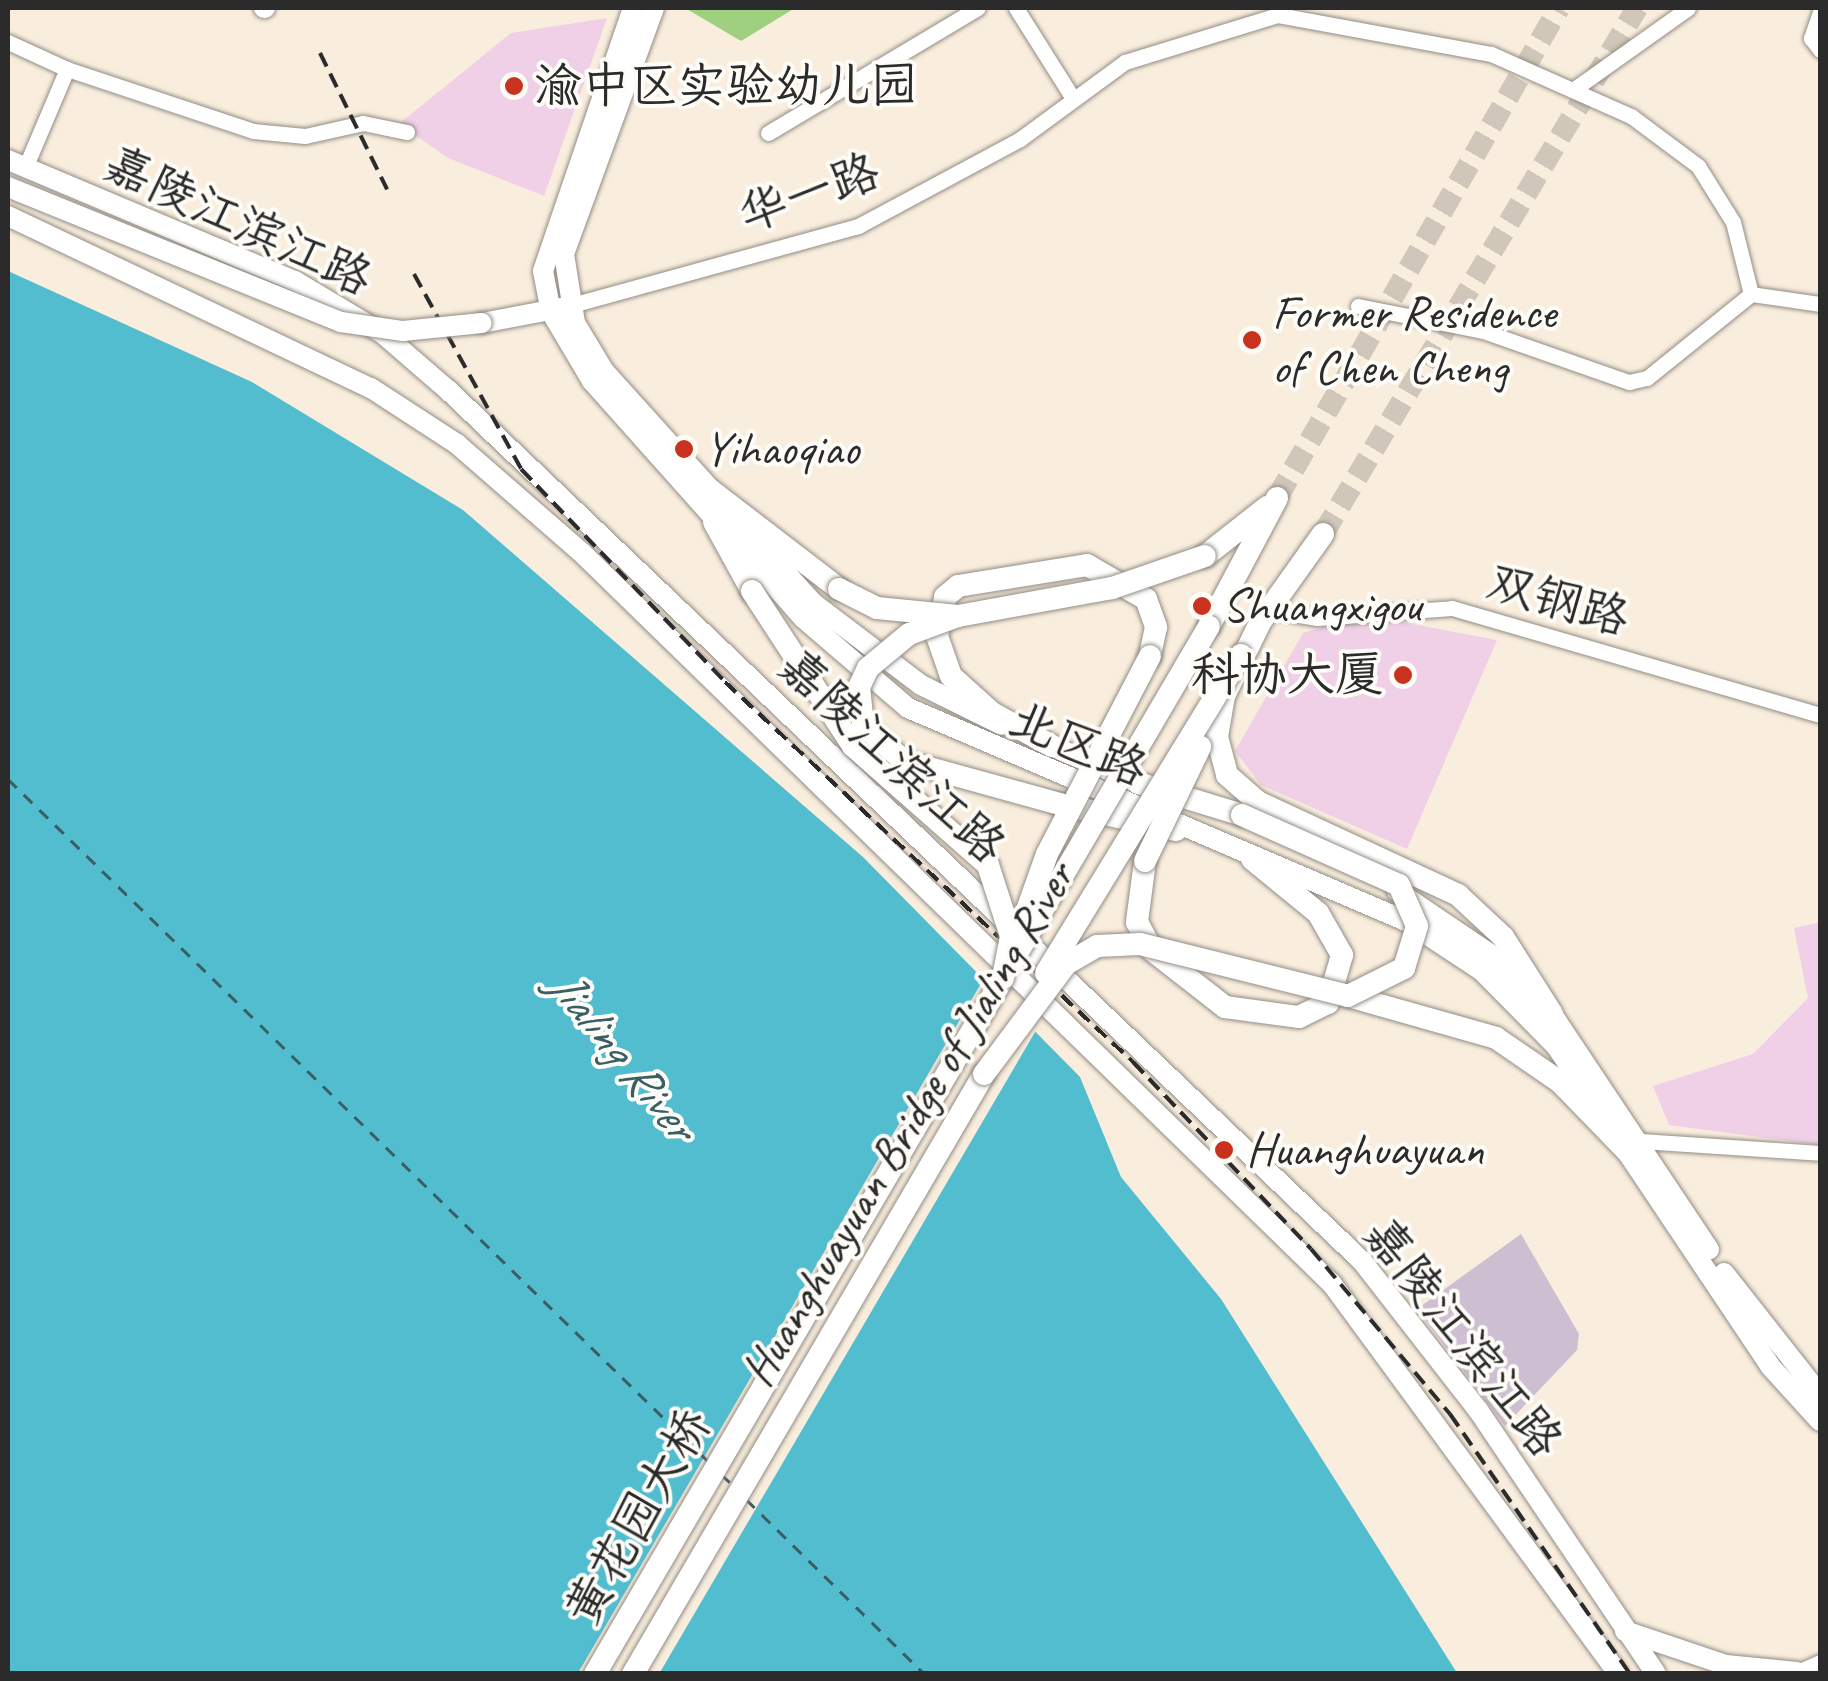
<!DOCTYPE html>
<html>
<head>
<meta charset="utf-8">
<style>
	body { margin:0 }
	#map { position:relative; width:1828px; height:1681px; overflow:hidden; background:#f9eede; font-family:Caveat,"LXGW WenKai TC",sans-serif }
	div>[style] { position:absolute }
	.built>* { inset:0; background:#efd0e6 }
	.industrial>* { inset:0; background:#cdbed2 }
	.green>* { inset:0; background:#9fd07f }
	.water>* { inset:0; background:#52bdcf }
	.pier>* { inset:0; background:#f9eede }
	.ferry>* { height:2.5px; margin-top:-1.25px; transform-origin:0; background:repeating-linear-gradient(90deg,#395e64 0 12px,transparent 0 22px) }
	.highway-tunnel>* { height:22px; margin-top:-11px; transform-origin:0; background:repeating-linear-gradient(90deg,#d0c7ba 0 22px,transparent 0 33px) }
	.roads { filter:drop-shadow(0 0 2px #928c84) drop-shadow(0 0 2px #928c84) }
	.minor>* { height:15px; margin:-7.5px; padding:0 7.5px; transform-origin:7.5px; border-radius:7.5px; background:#fff }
	.major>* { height:20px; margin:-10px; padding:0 10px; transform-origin:10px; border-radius:10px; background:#fff }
	.highway>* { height:22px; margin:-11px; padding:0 11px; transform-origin:11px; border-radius:11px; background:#fff }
	.rail>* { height:4px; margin-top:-2px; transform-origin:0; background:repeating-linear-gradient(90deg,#2b2b2b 0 15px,transparent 0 23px) }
	.bridges { filter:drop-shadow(0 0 2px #928c84) drop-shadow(0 0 2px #928c84) }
	.major-bridge>* { height:20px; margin:-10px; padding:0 10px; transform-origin:10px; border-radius:10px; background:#fff }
	.highway-bridge>* { height:22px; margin:-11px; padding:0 11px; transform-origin:11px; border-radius:11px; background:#fff }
	.dots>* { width:28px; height:28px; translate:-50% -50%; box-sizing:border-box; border:5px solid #fdfcf7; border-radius:50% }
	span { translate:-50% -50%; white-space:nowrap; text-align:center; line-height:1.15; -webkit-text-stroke:8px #fdfcf7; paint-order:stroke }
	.poi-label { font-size:48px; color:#2b2b2b }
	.left { translate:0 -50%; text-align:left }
	.right { translate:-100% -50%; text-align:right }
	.street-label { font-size:48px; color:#2b2b2b }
	.water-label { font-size:50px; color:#395e64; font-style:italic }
	.frame { position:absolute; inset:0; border:10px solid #2b2b2b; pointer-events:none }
</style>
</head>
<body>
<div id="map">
	<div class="built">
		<i style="clip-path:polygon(607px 18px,544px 196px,448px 158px,399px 124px,511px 33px)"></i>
		<i style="clip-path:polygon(1365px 615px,1497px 640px,1407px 849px,1261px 785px,1235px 751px,1303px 633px)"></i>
		<i style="clip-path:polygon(1820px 922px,1820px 1145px,1669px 1125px,1653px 1086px,1753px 1054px,1808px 998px,1794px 928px)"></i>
	</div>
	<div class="industrial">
		<i style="clip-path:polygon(1521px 1234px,1579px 1334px,1577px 1350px,1505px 1426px,1417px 1309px)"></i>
	</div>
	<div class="green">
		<i style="clip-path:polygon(685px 8px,795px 8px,741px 41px)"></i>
	</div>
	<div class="water">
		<i style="clip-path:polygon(8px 271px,252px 382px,463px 510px,863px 857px,1080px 1077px,1121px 1177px,1221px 1299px,1457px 1673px,8px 1674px)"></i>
	</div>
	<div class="pier">
		<i style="clip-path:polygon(986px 975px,1038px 1027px,659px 1674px,578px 1673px)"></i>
	</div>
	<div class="ferry">
		<i style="left:8px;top:779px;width:979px;rotate:44.25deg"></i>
		<i style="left:721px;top:1474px;width:18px;rotate:43deg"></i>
		<i style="left:746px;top:1499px;width:250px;rotate:44.4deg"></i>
	</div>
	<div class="highway-tunnel">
		<i style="left:1277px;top:498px;width:565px;rotate:-60.08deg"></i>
		<i style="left:1323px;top:534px;width:613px;rotate:-59.16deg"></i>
	</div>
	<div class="roads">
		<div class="minor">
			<i style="left:1016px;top:8px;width:105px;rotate:57.8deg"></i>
			<i style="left:1820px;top:12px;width:28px;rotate:109deg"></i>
			<i style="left:1811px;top:38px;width:15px;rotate:53deg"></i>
			<i style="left:8px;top:42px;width:65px;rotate:24.6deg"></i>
			<i style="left:67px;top:69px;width:108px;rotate:113deg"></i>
			<i style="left:67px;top:69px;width:196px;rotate:18.4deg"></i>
			<i style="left:253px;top:131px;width:52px;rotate:5.5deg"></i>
			<i style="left:305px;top:136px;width:59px;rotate:-12.6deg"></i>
			<i style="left:363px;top:123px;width:45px;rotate:11.6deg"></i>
			<i style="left:1577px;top:87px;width:136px;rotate:-35.4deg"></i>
			<i style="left:768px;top:133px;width:244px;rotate:-30.8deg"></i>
			<i style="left:1751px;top:294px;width:70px;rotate:8.2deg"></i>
			<i style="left:568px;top:306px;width:301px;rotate:-15.4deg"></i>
			<i style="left:858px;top:226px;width:184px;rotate:-28.2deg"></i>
			<i style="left:1020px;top:139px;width:130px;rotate:-36.3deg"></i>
			<i style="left:1125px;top:62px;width:160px;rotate:-17.1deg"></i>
			<i style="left:1278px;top:15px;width:217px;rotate:10.4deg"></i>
			<i style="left:1491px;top:54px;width:153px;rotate:23.9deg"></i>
			<i style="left:1631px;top:116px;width:84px;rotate:36.7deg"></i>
			<i style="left:1698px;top:166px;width:66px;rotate:58deg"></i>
			<i style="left:1733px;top:222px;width:74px;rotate:76deg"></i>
			<i style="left:1358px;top:306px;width:127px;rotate:11.3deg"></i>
			<i style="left:1483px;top:331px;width:155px;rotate:19.3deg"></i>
			<i style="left:1629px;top:382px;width:18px;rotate:-13deg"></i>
			<i style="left:1647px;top:378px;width:134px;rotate:-38.9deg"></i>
			<i style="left:1269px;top:610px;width:49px;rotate:9.5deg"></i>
			<i style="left:1317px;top:618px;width:135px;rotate:-4.2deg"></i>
			<i style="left:1452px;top:608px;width:383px;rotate:16.2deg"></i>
			<i style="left:1641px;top:1141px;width:179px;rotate:3.8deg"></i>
			<i style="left:1793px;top:1674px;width:30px;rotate:-24deg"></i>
		</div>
		<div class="major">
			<i style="left:264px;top:8px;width:1px"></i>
			<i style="left:633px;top:8px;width:278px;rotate:108.9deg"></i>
			<i style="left:543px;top:271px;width:42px;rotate:79deg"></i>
			<i style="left:551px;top:312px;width:80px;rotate:59.3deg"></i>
			<i style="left:592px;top:381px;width:317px;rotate:48.3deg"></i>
			<i style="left:803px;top:618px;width:138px;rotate:40.6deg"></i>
			<i style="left:908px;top:708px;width:542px;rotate:23.16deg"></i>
			<i style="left:1406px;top:921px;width:91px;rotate:33.3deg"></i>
			<i style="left:1482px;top:971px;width:105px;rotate:45.4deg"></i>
			<i style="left:1556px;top:1046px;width:385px;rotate:56.2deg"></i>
			<i style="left:1770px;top:1366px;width:74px;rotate:47.7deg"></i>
			<i style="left:654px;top:8px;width:262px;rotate:110.1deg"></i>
			<i style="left:564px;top:254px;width:70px;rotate:80.9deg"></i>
			<i style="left:575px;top:323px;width:56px;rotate:58.9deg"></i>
			<i style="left:604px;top:371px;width:312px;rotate:48deg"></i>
			<i style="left:813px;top:603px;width:136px;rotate:37.2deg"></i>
			<i style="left:921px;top:685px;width:90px;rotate:26.3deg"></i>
			<i style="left:8px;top:160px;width:311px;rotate:22.9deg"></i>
			<i style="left:295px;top:281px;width:101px;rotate:30.9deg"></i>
			<i style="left:382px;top:333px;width:89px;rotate:40.9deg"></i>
			<i style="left:449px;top:391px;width:1261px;rotate:43.62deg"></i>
			<i style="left:1362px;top:1261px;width:189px;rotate:52.1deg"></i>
			<i style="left:1478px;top:1410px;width:318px;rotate:56deg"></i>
			<i style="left:8px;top:216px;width:402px;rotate:25.4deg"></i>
			<i style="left:371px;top:388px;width:103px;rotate:33.1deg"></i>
			<i style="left:457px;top:444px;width:164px;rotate:41.1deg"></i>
			<i style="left:581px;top:552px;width:1049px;rotate:44.27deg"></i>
			<i style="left:1332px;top:1284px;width:484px;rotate:53.7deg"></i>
			<i style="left:482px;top:323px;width:80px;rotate:-10.8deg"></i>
			<i style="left:1038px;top:740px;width:106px;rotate:23.4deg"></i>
			<i style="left:1397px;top:891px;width:109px;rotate:34.1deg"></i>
			<i style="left:1487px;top:952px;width:90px;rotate:43.6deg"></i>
			<i style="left:1552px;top:1014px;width:283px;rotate:56.3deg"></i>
			<i style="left:1724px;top:1273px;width:155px;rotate:51.8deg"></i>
			<i style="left:1625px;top:1631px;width:107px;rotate:18.6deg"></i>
			<i style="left:1726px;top:1665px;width:71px;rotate:5.6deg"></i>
		</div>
		<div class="highway">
			<i style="left:705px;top:486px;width:169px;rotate:37.5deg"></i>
			<i style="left:714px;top:522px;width:79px;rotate:61.2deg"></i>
			<i style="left:1323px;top:534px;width:107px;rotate:125.5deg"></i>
			<i style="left:1261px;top:621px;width:84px;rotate:116.3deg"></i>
			<i style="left:1224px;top:696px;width:42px;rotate:99.7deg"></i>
			<i style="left:1217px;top:737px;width:39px;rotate:75deg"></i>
			<i style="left:1227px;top:775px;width:41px;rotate:41.1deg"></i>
			<i style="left:1258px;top:802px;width:221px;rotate:24.9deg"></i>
			<i style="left:1458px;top:895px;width:62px;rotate:43deg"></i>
			<i style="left:1503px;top:937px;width:91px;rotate:57.5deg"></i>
			<i style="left:1205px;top:556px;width:79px;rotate:-38.3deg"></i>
			<i style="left:1209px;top:626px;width:145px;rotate:-62deg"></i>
			<i style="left:1052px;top:746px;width:68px;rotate:-151.2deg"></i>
			<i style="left:992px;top:713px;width:55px;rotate:-137.9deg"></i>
			<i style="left:951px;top:676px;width:42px;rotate:-109.3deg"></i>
			<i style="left:937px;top:636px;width:40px;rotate:-78deg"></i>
			<i style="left:945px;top:597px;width:17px;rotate:-40deg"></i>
			<i style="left:958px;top:586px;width:131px;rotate:-9.2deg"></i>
			<i style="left:1087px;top:565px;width:68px;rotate:30deg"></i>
			<i style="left:1146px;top:599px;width:30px;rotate:70deg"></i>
			<i style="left:1156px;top:627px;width:30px;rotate:102deg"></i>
			<i style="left:1138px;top:783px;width:109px;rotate:17.1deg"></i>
			<i style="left:1060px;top:804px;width:119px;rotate:12.6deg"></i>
			<i style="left:1145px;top:861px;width:62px;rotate:97.5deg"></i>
			<i style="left:1137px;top:922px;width:32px;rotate:62deg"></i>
			<i style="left:1152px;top:950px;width:93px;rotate:38deg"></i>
			<i style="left:1225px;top:1007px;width:75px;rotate:7.7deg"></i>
			<i style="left:1299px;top:1017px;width:32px;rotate:-26deg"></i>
			<i style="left:1328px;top:1003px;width:50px;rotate:-73.7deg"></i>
			<i style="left:1342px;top:955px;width:48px;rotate:-119.7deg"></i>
			<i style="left:1318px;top:913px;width:85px;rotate:-140.7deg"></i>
			<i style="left:1348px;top:996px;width:154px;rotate:15.8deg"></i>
			<i style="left:1496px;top:1038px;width:78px;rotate:34.5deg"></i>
			<i style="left:1560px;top:1082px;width:102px;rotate:45.8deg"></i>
			<i style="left:595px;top:1674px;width:807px;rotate:-59.62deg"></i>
			<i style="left:633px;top:1674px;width:695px;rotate:-59.67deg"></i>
		</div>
	</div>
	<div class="rail">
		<i style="left:320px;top:53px;width:152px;rotate:63.8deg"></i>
		<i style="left:414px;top:274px;width:222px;rotate:61.2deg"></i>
		<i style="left:521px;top:469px;width:295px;rotate:46.2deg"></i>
		<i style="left:725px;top:682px;width:558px;rotate:42.96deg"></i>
		<i style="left:1133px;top:1062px;width:258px;rotate:46.4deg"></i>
		<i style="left:1311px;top:1249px;width:216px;rotate:49.9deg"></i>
		<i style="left:1450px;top:1414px;width:316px;rotate:55.3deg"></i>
	</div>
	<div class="bridges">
		<div class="major-bridge">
			<i style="left:8px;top:187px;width:359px;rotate:22.1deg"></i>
			<i style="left:341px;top:322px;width:63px;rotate:8.3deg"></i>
			<i style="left:403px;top:331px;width:79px;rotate:-5.8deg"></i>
		</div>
		<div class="highway-bridge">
			<i style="left:839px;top:589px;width:42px;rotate:26.6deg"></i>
			<i style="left:877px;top:608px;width:81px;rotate:5.6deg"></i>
			<i style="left:958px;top:616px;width:157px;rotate:-10.3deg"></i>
			<i style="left:1112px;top:588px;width:98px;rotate:-19deg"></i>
			<i style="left:752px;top:591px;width:185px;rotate:56.9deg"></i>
			<i style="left:853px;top:746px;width:180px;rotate:41.4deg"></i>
			<i style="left:988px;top:865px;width:75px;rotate:72.1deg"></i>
			<i style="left:1011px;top:936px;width:43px;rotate:100.8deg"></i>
			<i style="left:958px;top:616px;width:52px;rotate:159.8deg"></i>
			<i style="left:909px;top:634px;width:53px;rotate:140.3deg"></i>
			<i style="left:868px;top:668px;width:21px;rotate:115deg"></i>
			<i style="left:859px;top:687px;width:38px;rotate:84deg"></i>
			<i style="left:863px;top:725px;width:55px;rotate:41.3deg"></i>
			<i style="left:904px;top:761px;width:162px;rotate:15.4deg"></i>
			<i style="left:1145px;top:861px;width:127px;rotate:-64.2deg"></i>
			<i style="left:1021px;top:927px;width:77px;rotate:-70.4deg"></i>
			<i style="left:1047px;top:854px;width:223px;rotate:-62.5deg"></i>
			<i style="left:1012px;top:962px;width:389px;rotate:-59.6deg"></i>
			<i style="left:1046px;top:973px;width:373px;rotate:-58.5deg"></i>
			<i style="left:984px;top:1074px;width:137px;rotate:-53.3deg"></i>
			<i style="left:1066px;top:964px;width:36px;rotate:-30deg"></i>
			<i style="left:1097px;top:946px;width:43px;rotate:-2.7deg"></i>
			<i style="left:1140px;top:944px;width:214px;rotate:14deg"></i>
			<i style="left:1348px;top:996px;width:63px;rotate:-26.6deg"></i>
			<i style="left:1404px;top:968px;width:44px;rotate:-72.8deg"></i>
			<i style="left:1417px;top:926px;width:45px;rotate:-113.7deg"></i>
			<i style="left:1399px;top:885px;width:172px;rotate:-156deg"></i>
		</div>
	</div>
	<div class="dots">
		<i style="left:514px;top:86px;background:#c8321e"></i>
		<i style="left:1252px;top:340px;background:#c8321e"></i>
		<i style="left:684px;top:449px;background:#c8321e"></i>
		<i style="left:1202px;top:606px;background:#c8321e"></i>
		<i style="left:1403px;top:675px;background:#c8321e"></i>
		<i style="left:1224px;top:1150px;background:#c8321e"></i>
	</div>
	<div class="poi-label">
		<span class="left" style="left:534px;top:86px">渝中区实验幼儿园</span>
		<span class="left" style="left:1272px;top:340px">Former Residence<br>of Chen Cheng</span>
		<span class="left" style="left:704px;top:449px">Yihaoqiao</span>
		<span class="left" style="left:1222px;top:606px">Shuangxigou</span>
		<span class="right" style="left:1383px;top:675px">科协大厦</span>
		<span class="left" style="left:1246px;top:1150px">Huanghuayuan</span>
	</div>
	<div class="street-label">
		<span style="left:809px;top:193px;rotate:-19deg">华一路</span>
		<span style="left:238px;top:221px;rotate:25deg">嘉陵江滨江路</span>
		<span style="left:1558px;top:600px;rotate:16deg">双钢路</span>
		<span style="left:1078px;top:744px;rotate:23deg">北区路</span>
		<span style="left:892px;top:756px;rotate:43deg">嘉陵江滨江路</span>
		<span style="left:908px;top:1124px;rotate:-59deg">Huanghuayuan Bridge of Jialing River</span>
		<span style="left:1463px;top:1337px;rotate:52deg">嘉陵江滨江路</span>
		<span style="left:638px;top:1517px;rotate:-60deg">黄花园大桥</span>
	</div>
	<div class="water-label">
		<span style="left:622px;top:1054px;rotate:51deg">Jialing River</span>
	</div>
	<div class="frame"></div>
</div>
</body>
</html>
